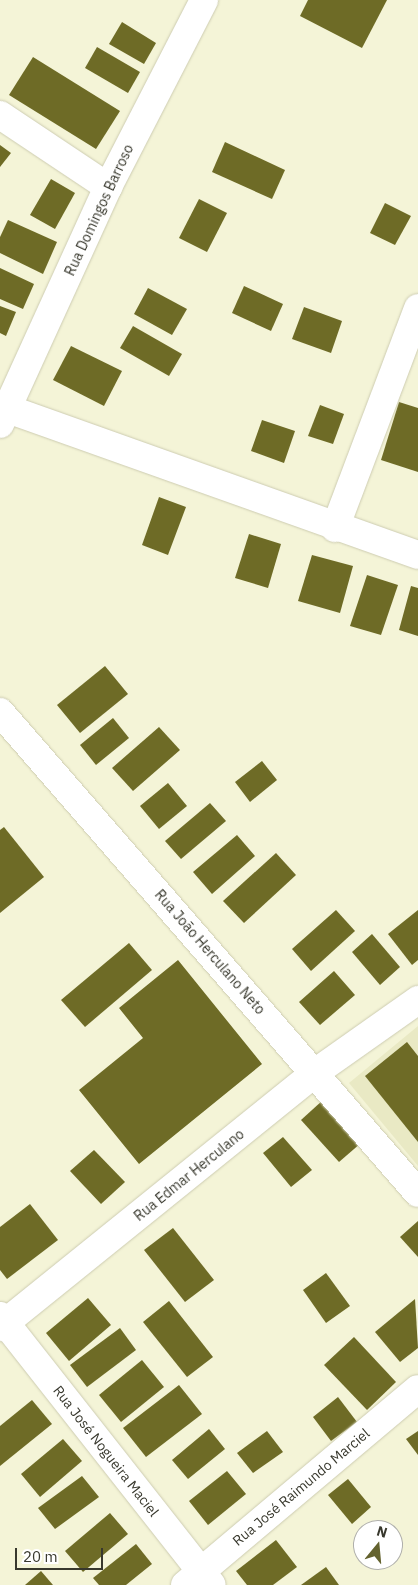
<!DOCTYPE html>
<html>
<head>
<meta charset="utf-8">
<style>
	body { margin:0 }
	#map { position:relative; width:418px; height:1585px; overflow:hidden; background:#f4f4d7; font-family:"IBM Plex Sans",sans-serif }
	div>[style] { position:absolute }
	.built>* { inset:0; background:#e9e9c4 }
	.building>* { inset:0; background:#6e6b26 }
	.roads { filter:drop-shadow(0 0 1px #cdccb1) drop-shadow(0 0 1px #cdccb1) }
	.street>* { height:28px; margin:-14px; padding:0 14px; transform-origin:14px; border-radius:14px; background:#fff }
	span { translate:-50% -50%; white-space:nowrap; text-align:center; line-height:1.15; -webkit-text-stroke:5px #fff; paint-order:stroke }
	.street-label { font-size:14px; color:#38382d }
	.north { position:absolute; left:353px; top:1520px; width:50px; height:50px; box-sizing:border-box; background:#fff; border:1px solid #afafab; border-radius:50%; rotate:17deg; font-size:14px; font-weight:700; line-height:20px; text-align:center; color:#38382d }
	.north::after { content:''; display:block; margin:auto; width:18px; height:22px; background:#63622e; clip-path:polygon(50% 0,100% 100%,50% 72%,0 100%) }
	.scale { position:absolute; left:15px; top:1548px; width:88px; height:22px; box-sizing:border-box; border:2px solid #38382d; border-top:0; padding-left:6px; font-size:15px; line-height:18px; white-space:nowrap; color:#38382d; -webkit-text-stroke:4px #fff; paint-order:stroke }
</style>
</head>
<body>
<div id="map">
	<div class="built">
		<i style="clip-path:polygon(418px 1026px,418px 1166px,349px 1083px)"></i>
	</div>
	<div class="building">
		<i style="clip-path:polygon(308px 0,387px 0,362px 48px,300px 16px)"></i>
		<i style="clip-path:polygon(122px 22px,156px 43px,144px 64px,109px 44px)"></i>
		<i style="clip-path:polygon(97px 47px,140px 72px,128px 93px,85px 68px)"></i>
		<i style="clip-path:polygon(33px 57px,120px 111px,96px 149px,9px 95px)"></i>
		<i style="clip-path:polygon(225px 142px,285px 170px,272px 199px,212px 172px)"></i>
		<i style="clip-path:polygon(0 145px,11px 153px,0 167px)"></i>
		<i style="clip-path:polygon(51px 179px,75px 193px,55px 229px,30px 215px)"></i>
		<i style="clip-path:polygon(199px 199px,227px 213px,207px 252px,179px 238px)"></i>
		<i style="clip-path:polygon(385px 203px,411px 216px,395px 245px,370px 233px)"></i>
		<i style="clip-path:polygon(8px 220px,57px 242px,43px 274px,0 253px,0 237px)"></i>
		<i style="clip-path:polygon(0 268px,34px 284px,23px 309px,0 299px)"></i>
		<i style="clip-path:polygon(244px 286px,283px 304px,271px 331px,232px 313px)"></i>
		<i style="clip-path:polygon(148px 288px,187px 309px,172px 335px,134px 314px)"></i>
		<i style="clip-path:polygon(0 306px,16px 312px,6px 336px,0 333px)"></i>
		<i style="clip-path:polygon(304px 307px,342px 321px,331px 353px,292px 339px)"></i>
		<i style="clip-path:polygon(133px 326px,182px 354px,169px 376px,120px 348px)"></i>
		<i style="clip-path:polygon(71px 346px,122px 371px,104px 406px,53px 380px)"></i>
		<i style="clip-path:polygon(399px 402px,418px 408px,418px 472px,381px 460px)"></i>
		<i style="clip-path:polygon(320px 405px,344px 414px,333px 444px,308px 436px)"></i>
		<i style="clip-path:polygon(262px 420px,295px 431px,284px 463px,251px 451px)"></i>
		<i style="clip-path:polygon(159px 497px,186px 507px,168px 555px,142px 545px)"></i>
		<i style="clip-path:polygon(249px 534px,281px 544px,268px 588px,235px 578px)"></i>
		<i style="clip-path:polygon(312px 555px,353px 566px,340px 613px,298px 601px)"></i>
		<i style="clip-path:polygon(367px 575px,398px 585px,381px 635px,350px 626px)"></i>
		<i style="clip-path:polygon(411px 586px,418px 588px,418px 636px,399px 630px)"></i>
		<i style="clip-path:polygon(105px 666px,128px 694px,80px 733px,57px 705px)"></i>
		<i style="clip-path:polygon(113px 718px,129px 738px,96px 765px,80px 745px)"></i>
		<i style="clip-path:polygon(159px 727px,180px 750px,133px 791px,112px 768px)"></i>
		<i style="clip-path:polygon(262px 761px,277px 780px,250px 802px,235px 782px)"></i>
		<i style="clip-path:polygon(168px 783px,187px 806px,159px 829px,140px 806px)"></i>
		<i style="clip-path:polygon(210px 803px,226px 821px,181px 859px,165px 841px)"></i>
		<i style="clip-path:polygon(4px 827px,44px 877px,0 913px,0 830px)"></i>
		<i style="clip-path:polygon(237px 835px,255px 856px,212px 894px,193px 872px)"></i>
		<i style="clip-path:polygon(276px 853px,296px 875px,244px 923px,223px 901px)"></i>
		<i style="clip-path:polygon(336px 910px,355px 931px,311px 971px,292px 949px)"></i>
		<i style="clip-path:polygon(418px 910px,418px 960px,412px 965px,388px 934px)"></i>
		<i style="clip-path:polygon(372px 934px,400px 967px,380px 985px,352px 952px)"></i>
		<i style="clip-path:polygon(129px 943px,152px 970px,85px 1027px,61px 1000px)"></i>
		<i style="clip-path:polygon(178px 960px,262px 1064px,139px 1164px,79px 1090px,143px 1038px,119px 1008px)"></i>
		<i style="clip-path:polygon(334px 971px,355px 995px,320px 1025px,299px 1002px)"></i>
		<i style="clip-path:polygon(407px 1042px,418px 1056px,418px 1142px,365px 1076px)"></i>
		<i style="clip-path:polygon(323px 1100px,361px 1143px,339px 1162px,301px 1120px)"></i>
		<i style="clip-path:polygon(283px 1137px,312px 1170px,291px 1187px,263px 1153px)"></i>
		<i style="clip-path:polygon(94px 1150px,125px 1182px,101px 1204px,70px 1171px)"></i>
		<i style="clip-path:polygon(30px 1204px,58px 1240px,7px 1279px,0 1270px,0 1227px)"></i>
		<i style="clip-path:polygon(418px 1221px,418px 1257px,400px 1237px)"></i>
		<i style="clip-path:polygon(173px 1228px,214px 1280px,185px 1302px,144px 1250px)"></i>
		<i style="clip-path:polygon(326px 1273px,350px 1306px,326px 1323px,303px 1290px)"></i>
		<i style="clip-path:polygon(88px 1298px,111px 1325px,69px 1361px,46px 1333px)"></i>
		<i style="clip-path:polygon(415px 1299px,418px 1348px,400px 1362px,375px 1332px)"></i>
		<i style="clip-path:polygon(169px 1301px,213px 1357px,187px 1377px,143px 1322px)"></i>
		<i style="clip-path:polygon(120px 1328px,136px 1350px,87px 1387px,70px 1365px)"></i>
		<i style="clip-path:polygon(354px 1337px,396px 1382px,367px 1410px,324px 1365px)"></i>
		<i style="clip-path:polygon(142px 1360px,164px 1387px,121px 1422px,99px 1395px)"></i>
		<i style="clip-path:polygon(179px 1385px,202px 1414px,146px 1457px,123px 1428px)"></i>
		<i style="clip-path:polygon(338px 1397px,357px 1422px,331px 1441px,313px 1417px)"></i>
		<i style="clip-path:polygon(32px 1400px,52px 1424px,0 1466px,0 1426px)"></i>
		<i style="clip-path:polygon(209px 1429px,225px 1449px,188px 1479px,172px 1460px)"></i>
		<i style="clip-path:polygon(267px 1431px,283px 1452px,253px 1473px,237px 1453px)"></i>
		<i style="clip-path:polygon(418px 1431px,418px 1455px,406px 1439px)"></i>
		<i style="clip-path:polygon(63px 1439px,82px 1461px,40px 1497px,21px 1474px)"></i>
		<i style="clip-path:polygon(227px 1471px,246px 1494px,208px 1525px,189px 1501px)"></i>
		<i style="clip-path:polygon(82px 1476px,99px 1497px,55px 1529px,38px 1508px)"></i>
		<i style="clip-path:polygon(348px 1479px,371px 1507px,352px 1524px,328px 1495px)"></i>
		<i style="clip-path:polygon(110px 1513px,128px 1534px,83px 1572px,65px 1551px)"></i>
		<i style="clip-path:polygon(276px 1540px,297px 1567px,273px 1585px,247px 1585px,236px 1571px)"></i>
		<i style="clip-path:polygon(136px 1544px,152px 1564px,126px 1585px,99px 1585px,93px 1578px)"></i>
		<i style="clip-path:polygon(326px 1567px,339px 1585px,301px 1585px)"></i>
		<i style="clip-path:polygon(41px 1571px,53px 1585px,25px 1585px)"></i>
	</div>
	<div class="roads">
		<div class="street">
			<i style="left:0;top:115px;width:130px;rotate:33.7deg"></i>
			<i style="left:8px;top:409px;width:435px;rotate:19.6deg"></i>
			<i style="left:0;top:424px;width:260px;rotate:-65.5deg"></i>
			<i style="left:108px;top:187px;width:210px;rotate:-62.8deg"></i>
			<i style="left:335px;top:528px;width:235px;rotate:-69.3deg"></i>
			<i style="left:0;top:712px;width:637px;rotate:49.01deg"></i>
			<i style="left:0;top:1316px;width:342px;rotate:51.8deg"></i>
			<i style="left:0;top:1327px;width:406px;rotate:-38.9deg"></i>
			<i style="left:316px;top:1072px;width:125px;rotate:-35.2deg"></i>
			<i style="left:185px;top:1585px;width:304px;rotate:-40.1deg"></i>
		</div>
	</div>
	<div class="street-label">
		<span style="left:99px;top:210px;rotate:-65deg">Rua Domingos Barroso</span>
		<span style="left:210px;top:952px;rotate:49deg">Rua João Herculano Neto</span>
		<span style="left:189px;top:1175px;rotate:-39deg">Rua Edmar Herculano</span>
		<span style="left:106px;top:1451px;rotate:52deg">Rua José Nogueira Maciel</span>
		<span style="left:301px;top:1487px;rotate:-40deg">Rua José Raimundo Marciel</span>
	</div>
	<div class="north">N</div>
	<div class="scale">20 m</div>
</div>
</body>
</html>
